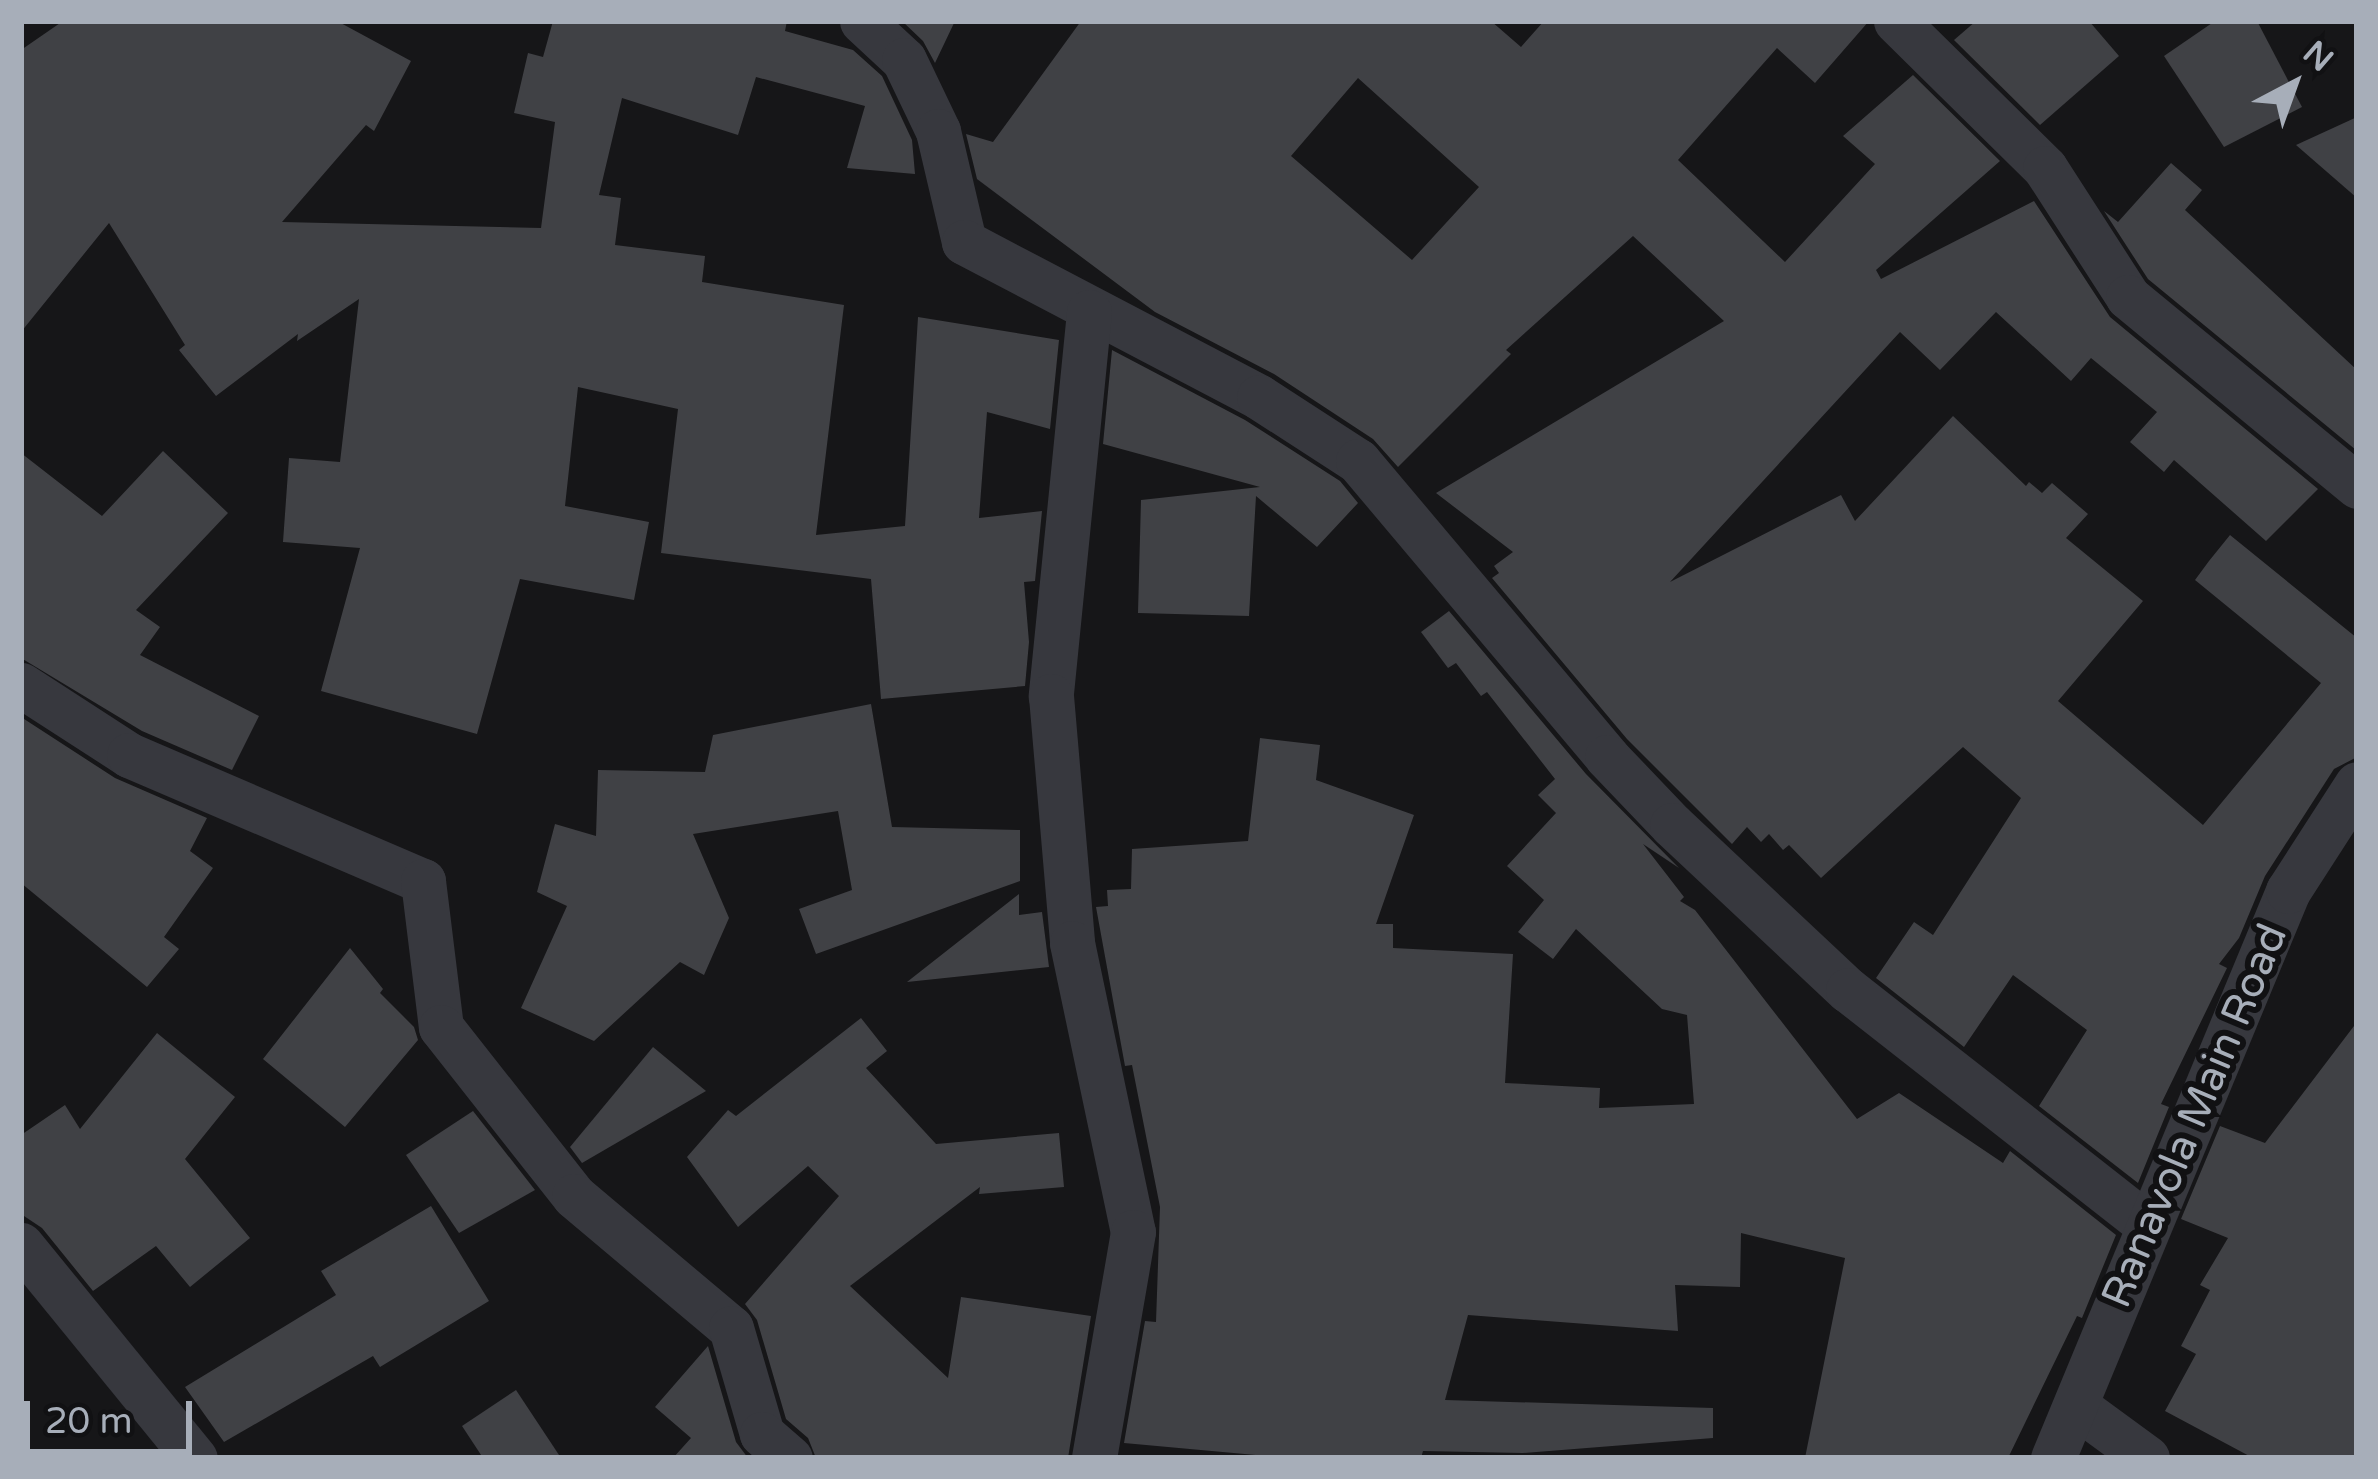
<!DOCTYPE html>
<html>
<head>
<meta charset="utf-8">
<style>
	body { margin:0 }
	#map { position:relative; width:2378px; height:1479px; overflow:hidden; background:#161618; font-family:"Varela Round",sans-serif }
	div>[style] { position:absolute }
	.building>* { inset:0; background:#404145 }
	.minor>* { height:45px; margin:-22.5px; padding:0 22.5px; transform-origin:22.5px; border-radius:22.5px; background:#37383e }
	span { translate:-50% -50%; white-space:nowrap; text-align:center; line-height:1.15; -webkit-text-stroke:12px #111113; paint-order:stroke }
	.street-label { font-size:42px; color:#a7aeb9 }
	.frame { position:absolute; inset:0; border:24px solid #a7aeb9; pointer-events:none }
	.north { position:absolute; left:2234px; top:24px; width:120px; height:120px; -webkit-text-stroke:9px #111113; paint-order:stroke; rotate:41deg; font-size:33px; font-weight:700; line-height:48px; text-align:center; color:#a7aeb9 }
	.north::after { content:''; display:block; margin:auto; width:42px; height:54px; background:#a7aeb9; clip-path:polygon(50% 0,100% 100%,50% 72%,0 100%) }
	.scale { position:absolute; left:24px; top:1401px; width:168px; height:54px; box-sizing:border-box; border:6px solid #a7aeb9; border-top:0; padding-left:15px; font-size:36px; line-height:42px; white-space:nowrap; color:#a7aeb9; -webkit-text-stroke:9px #111113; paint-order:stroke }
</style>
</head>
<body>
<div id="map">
	<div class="building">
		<i style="clip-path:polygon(63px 21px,337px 21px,411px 61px,374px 131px,366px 125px,282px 222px,541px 228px,555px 122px,514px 113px,528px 53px,543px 57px,553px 21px,787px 21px,785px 31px,853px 50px,882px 76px,912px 140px,915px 174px,847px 168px,865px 106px,756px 77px,738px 135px,622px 98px,599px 195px,621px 198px,615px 245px,705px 256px,702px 282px,844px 305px,816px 535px,905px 526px,918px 317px,1059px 340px,1050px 429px,987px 412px,979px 518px,1042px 511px,1035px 581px,1024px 582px,1029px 642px,1025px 686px,881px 699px,871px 579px,661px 553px,678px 409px,578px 387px,565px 506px,649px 522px,634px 600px,520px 579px,477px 734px,321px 691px,360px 548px,283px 542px,289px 458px,340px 462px,359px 299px,297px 341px,298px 334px,216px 396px,179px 350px,185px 345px,109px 223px,21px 332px,21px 50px)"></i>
		<i style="clip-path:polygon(902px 21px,955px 21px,935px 63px,923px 41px)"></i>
		<i style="clip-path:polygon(evenodd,1081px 21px,1491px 21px,1521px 47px,1544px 21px,1869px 21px,1815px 83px,1777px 48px,1678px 160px,1785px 262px,1875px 164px,1843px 136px,1913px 75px,2000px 161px,1876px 270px,1881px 279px,2034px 201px,2110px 317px,2318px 489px,2266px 541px,2174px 460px,2164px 472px,2130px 442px,2157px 412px,2091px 358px,2071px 381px,1996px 312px,1940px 370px,1900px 332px,1670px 582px,1841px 495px,1855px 521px,1953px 416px,2026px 486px,2029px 482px,2042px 493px,2052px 483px,2088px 514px,2066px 538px,2143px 601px,2058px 701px,2203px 825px,2321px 683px,2195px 580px,2209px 561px,2230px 535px,2357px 638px,2357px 757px,2334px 769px,2265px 876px,2239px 938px,2219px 964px,2227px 968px,2161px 1104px,2169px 1107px,2138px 1183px,2039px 1106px,2087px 1030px,2013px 975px,1964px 1047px,1876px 978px,1914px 922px,1933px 935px,2021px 798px,1963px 747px,1821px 878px,1789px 845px,1783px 850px,1769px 834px,1761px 842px,1747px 827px,1732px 844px,1627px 739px,1492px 578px,1499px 573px,1494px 566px,1513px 552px,1436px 493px,1724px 321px,1633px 236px,1506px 350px,1511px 354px,1398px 467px,1373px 439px,1274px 374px,1155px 312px,977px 179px,966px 134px,993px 142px,1081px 21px,1358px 78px,1479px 187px,1412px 260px,1291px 156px,1358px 78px)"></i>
		<i style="clip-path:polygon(1976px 21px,2089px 21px,2119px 56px,2040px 125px,1954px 40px)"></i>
		<i style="clip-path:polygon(2215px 21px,2257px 21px,2302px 107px,2224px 147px,2164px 56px)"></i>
		<i style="clip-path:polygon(2357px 117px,2357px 198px,2296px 145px)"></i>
		<i style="clip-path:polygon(2171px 163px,2202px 190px,2185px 210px,2357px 370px,2356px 450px,2148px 279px,2104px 211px,2118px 222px)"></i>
		<i style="clip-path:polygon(1112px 350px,1245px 420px,1340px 481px,1358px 503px,1317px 547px,1256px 496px,1249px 616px,1138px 613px,1141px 500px,1260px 487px,1103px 444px)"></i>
		<i style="clip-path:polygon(163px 451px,228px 513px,136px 610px,160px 627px,140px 655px,259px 716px,232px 770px,142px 731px,21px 658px,21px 453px,102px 516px)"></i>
		<i style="clip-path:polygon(1449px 611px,1586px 774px,1679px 868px,1643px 844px,1684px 897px,1680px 901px,1695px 910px,1857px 1119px,1899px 1093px,2003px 1163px,2010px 1151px,2116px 1235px,2082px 1318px,2077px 1316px,2008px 1458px,1805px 1458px,1845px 1258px,1741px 1233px,1740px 1287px,1675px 1285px,1678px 1331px,1468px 1315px,1445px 1400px,1713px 1408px,1713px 1438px,1523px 1453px,1423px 1451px,1421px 1458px,1289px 1458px,1124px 1443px,1145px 1321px,1156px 1322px,1160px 1207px,1132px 1065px,1125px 1066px,1096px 907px,1108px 906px,1107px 890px,1131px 889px,1132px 849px,1248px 841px,1260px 738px,1320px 745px,1316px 780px,1414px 815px,1376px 924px,1393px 924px,1393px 948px,1513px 954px,1505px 1083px,1600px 1088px,1599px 1108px,1694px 1104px,1687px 1015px,1662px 1009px,1576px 929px,1553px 959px,1518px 932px,1544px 900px,1507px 866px,1556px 813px,1538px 795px,1555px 779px,1487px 692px,1481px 696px,1456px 663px,1448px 668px,1421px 632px)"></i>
		<i style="clip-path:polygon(871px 704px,892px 827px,1020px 830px,1020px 881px,816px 954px,799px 909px,852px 890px,838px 811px,693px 834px,729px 918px,704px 975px,680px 962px,594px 1041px,521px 1008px,567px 906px,537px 892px,555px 824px,596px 836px,598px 770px,705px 772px,713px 735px)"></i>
		<i style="clip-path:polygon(21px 717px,115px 778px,207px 818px,190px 851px,213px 868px,164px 937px,179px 949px,147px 987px,21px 883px)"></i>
		<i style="clip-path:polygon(1019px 894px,1019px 915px,1042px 912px,1049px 967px,907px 982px)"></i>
		<i style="clip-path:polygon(350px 948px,383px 989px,380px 993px,414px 1027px,418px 1040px,345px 1127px,263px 1059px)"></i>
		<i style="clip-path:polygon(861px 1018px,887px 1051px,866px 1068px,936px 1144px,1059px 1133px,1064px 1187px,979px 1194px,980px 1187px,850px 1286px,948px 1378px,961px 1297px,1091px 1316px,1068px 1458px,816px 1458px,808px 1438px,786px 1419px,757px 1320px,745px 1304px,839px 1196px,808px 1166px,738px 1227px,687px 1157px,728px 1110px,736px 1116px)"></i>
		<i style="clip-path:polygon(2357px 1022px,2357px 1458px,2253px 1458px,2165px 1411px,2196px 1354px,2181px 1346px,2210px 1290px,2200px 1285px,2228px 1238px,2181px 1219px,2220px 1126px,2265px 1143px)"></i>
		<i style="clip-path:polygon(157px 1033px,235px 1097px,185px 1159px,250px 1238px,190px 1287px,156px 1246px,93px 1291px,42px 1228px,21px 1214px,21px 1135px,65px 1105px,80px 1129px)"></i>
		<i style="clip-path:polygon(653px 1047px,706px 1091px,582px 1163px,570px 1147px)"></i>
		<i style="clip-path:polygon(473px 1111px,535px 1190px,459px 1233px,406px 1155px)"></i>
		<i style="clip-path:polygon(431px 1206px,489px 1301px,380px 1367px,373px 1356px,224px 1442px,185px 1387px,336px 1295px,321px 1271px)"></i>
		<i style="clip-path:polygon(708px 1346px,736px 1442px,748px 1458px,673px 1458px,691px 1438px,655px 1407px)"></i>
		<i style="clip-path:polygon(516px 1390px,561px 1458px,483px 1458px,462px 1426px)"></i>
	</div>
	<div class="minor">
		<i style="left:862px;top:21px;width:57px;rotate:42.9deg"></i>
		<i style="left:904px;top:60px;width:79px;rotate:64.4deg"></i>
		<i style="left:938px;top:131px;width:114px;rotate:76.8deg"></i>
		<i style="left:964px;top:242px;width:333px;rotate:27.7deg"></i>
		<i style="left:1259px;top:397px;width:118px;rotate:32.9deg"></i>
		<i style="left:1358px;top:461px;width:387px;rotate:49.9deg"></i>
		<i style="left:1607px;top:757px;width:94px;rotate:46.3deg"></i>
		<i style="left:1672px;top:825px;width:241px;rotate:43.2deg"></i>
		<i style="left:1848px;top:990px;width:381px;rotate:38.1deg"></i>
		<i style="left:1896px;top:21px;width:209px;rotate:44.6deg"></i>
		<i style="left:2045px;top:168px;width:153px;rotate:57.2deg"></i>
		<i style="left:2128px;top:297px;width:297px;rotate:39.5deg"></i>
		<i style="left:1089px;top:312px;width:386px;rotate:95.7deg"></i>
		<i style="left:1051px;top:696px;width:248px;rotate:85.1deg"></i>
		<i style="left:1072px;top:943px;width:295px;rotate:78.1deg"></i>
		<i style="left:1133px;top:1232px;width:229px;rotate:99.8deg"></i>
		<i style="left:21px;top:685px;width:129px;rotate:32.9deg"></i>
		<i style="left:129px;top:755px;width:320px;rotate:23.2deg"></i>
		<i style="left:423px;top:881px;width:147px;rotate:83deg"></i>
		<i style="left:441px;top:1027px;width:215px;rotate:51.8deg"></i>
		<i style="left:574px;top:1196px;width:205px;rotate:40.1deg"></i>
		<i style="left:731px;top:1328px;width:110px;rotate:73.7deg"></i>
		<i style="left:762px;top:1434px;width:37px;rotate:41deg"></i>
		<i style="left:21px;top:1245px;width:275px;rotate:50.8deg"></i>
		<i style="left:2076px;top:1406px;width:88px;rotate:36.2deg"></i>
		<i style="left:2053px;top:1458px;width:614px;rotate:-67.49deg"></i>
		<i style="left:2288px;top:891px;width:127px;rotate:-57.2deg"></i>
	</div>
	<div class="street-label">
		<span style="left:2195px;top:1116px;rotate:-67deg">Ranavola Main Road</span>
	</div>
	<div class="frame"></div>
	<div class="north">N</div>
	<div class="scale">20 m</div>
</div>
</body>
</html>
